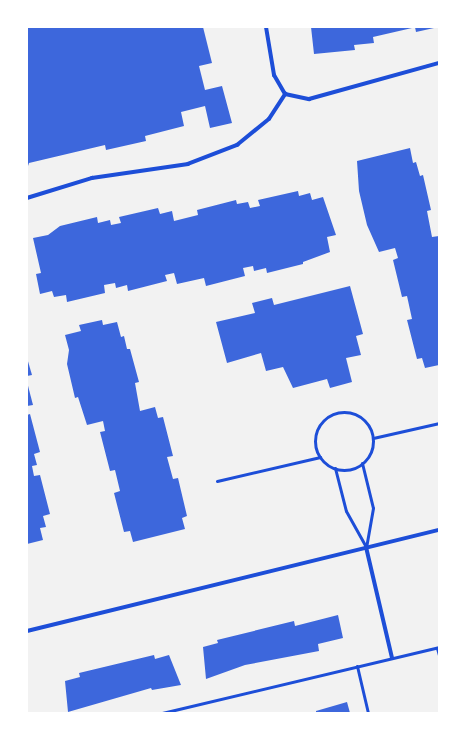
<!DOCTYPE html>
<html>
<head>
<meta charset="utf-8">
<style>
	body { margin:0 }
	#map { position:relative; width:466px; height:740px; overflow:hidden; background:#f2f2f2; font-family:"Playfair Display",serif }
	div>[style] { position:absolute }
	.building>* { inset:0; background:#3d67dc }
	.service>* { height:3px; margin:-1.5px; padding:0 1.5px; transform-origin:1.5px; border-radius:1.5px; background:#1d4ed8 }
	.service>.ring { margin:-1.5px; padding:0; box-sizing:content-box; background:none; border:3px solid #1d4ed8; border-radius:50% }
	.pedestrian>* { height:3.5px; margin:-1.75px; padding:0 1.75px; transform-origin:1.75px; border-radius:1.75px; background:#1d4ed8 }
	.minor>* { height:4px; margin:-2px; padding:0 2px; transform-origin:2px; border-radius:2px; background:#1d4ed8 }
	span { translate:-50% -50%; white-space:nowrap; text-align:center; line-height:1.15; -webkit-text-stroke:3px #fff; paint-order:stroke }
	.frame { position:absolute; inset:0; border:28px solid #fff; pointer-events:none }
</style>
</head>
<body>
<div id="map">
	<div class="building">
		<i style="clip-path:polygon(27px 27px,203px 27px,212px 63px,199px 66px,205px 90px,222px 86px,232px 123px,210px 128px,205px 106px,181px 112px,184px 126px,145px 136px,146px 141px,106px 150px,105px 145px,29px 163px,27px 169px)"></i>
		<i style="clip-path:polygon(311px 27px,412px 27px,412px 28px,373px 37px,374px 43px,354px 45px,355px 50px,314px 54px)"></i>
		<i style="clip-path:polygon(415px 27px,434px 27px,434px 28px,416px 32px)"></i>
		<i style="clip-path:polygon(410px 148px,413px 163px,416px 162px,420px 176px,423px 175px,431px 210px,427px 211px,432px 237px,439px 236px,439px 365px,425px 368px,422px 358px,417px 359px,407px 320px,412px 319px,407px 296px,402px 297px,393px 260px,398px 258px,395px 248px,379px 252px,367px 225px,359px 191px,357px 161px)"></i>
		<i style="clip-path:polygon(298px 191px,299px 196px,310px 193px,312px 200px,323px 197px,336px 235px,327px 237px,330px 252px,303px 262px,303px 264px,267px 273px,266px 268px,254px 271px,253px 266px,243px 268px,245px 276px,206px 286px,204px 278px,177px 284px,174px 273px,165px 275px,167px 281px,128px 291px,127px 285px,116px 288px,115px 283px,104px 285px,105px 293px,67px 302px,66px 295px,54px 297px,52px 291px,40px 294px,36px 274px,41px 273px,33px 238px,48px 235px,60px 226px,97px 217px,98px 223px,110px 220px,111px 225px,121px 223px,119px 217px,158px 208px,160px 214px,172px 211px,174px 221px,198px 215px,197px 210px,236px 200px,237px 204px,248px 202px,250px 208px,260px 206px,258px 200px)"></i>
		<i style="clip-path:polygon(350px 286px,363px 334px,356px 336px,361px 355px,346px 358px,352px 382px,330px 388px,327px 379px,293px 388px,283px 367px,266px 371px,261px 353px,227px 363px,216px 322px,255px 313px,252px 303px,272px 298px,274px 305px)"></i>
		<i style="clip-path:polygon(102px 320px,103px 325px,117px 322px,121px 337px,124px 336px,127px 349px,130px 349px,139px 382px,135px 383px,140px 411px,155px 407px,158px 418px,163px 417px,173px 456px,167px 457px,173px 479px,178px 478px,187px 516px,182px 518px,185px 529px,133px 542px,130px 531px,124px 532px,114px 493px,120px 491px,115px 470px,110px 471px,100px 432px,105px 431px,103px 421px,87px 425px,78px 397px,75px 398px,67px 364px,69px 350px,65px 335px,81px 331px,79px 325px)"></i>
		<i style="clip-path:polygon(27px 358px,32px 375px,27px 376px)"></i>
		<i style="clip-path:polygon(27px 382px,33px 405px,27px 406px)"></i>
		<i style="clip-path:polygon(30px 414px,40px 452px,34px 454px,37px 465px,32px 466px,34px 476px,40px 475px,50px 514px,43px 516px,46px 527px,40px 528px,43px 540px,27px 544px,27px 415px)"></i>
		<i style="clip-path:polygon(338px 615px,343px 638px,318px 644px,319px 651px,245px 665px,206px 679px,203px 647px,218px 643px,217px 640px,294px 621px,295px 626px)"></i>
		<i style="clip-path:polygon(154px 655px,155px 659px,169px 655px,181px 685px,152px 690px,151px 688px,68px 712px,65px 681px,80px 677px,79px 673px)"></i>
		<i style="clip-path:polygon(347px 702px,350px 713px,316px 713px,316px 711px)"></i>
	</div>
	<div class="service">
		<i class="ring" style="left:315px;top:412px;width:55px;height:55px"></i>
		<i style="left:373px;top:438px;width:68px;rotate:-12.8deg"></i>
		<i style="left:362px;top:463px;width:46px;rotate:76.3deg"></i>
		<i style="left:373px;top:508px;width:40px;rotate:100deg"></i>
		<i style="left:335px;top:468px;width:44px;rotate:75.7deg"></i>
		<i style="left:346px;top:511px;width:41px;rotate:60.9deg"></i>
		<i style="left:217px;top:481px;width:106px;rotate:-13.1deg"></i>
		<i style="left:437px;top:648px;width:7px;rotate:74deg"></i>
		<i style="left:357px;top:666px;width:48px;rotate:76.8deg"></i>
		<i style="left:162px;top:713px;width:285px;rotate:-13.4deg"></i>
	</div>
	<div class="pedestrian">
		<i style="left:27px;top:198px;width:68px;rotate:-17.1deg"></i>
		<i style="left:92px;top:178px;width:97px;rotate:-8.3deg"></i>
		<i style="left:188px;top:164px;width:53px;rotate:-21.2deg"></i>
		<i style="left:237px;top:145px;width:41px;rotate:-39.1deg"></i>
		<i style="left:269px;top:119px;width:30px;rotate:-57deg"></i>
	</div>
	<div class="minor">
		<i style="left:266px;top:27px;width:49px;rotate:80.5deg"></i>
		<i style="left:274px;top:75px;width:22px;rotate:60deg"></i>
		<i style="left:285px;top:94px;width:25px;rotate:12deg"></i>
		<i style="left:309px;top:99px;width:135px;rotate:-15.5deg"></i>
		<i style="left:366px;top:547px;width:114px;rotate:76.8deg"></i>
		<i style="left:27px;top:631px;width:424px;rotate:-13.8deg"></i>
	</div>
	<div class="frame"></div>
</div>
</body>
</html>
